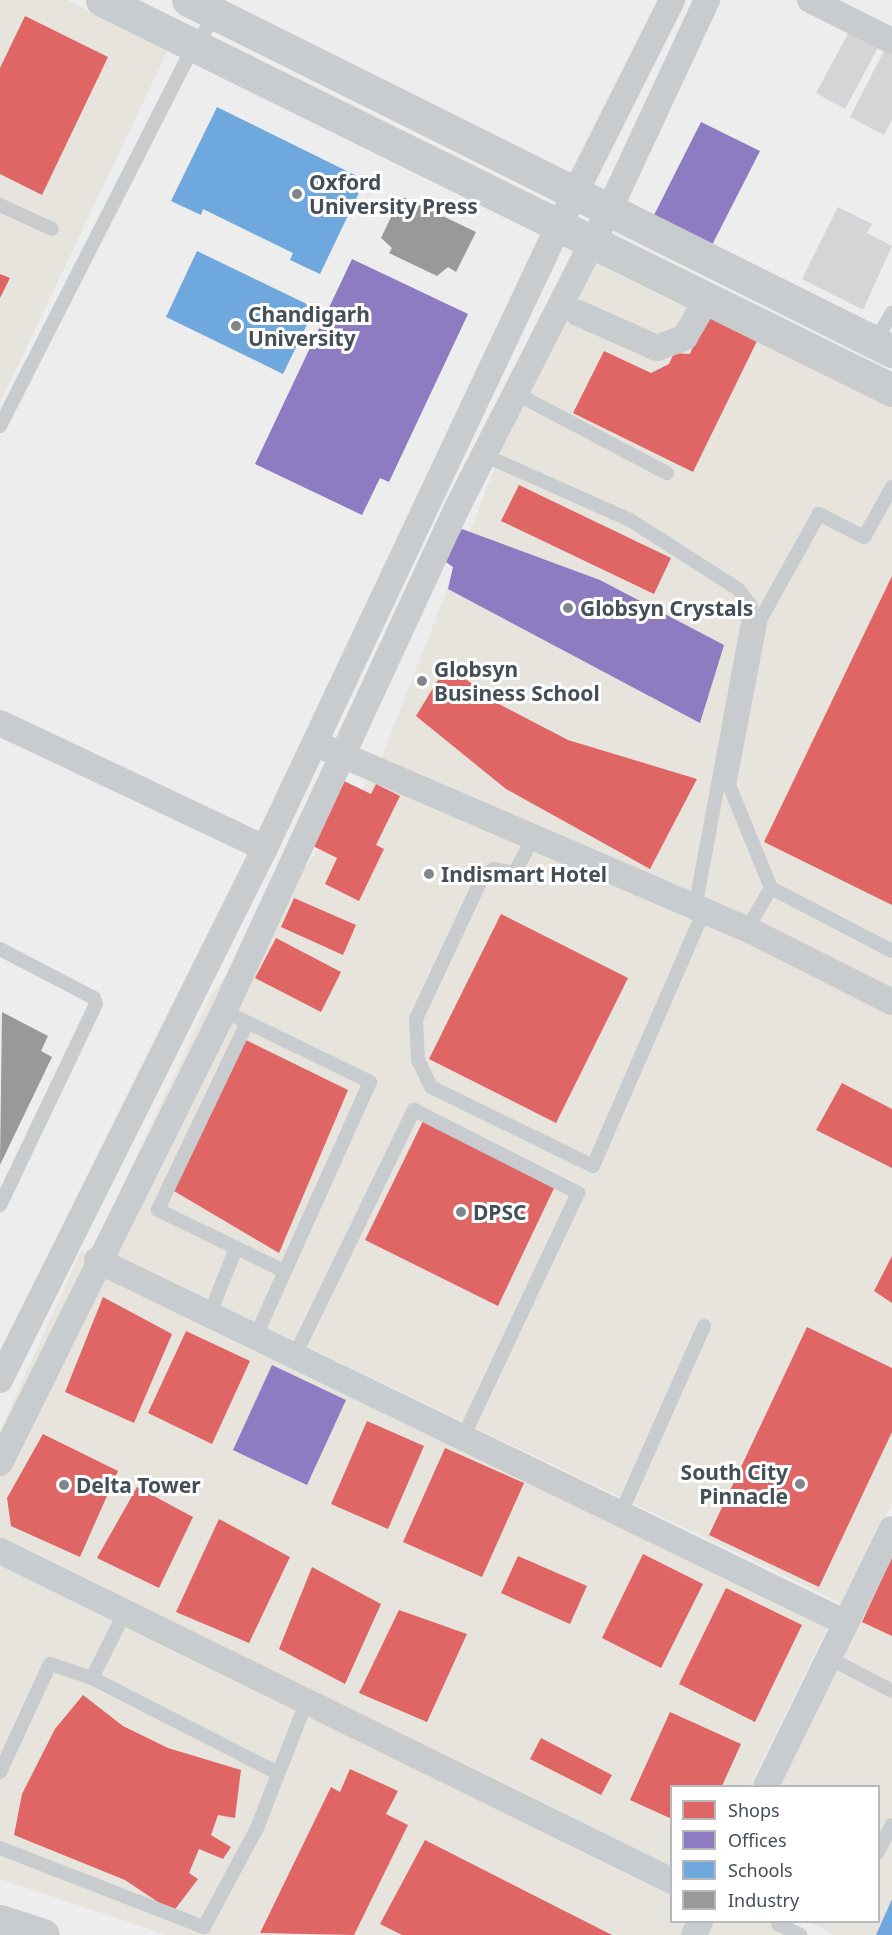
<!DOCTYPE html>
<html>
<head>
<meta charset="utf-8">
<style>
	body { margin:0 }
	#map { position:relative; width:892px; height:1935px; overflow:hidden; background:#ededed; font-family:"Noto Sans",sans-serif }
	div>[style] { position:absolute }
	.commercial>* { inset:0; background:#e6e4dc }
	.shops>* { inset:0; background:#e06666 }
	.offices>* { inset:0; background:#8e7cc3 }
	.schools>* { inset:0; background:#6fa8dc }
	.industry>* { inset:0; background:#999 }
	.building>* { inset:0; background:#d5d5d7 }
	.lane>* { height:14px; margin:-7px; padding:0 7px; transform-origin:7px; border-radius:7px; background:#c9ccce }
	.street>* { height:26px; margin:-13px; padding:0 13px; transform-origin:13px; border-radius:13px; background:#c9ccce }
	.secondary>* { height:33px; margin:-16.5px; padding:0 16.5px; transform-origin:16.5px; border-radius:16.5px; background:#c9cccf }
	.dots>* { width:16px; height:16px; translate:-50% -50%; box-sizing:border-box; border:3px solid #fff; border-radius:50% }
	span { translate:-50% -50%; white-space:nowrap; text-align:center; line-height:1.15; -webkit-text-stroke:6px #fff; paint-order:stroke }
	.poi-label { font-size:21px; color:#454f58; font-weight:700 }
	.left { translate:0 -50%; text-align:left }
	.right { translate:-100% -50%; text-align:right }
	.legend { position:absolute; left:670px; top:1785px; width:210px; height:138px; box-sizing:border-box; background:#fff; border:2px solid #b5b9bc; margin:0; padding:8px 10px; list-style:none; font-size:18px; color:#454f58 }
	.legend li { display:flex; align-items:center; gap:12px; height:30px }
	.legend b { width:30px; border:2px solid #b5b9bc }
</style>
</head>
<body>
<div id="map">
	<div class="commercial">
		<i style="clip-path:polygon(0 0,67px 0,168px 50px,0 403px)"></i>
		<i style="clip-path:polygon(581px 248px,892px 402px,892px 1503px,843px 1604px,95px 1245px,211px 996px,376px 771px)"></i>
		<i style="clip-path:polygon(81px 1251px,828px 1626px,750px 1786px,672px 1786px,672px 1922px,778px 1922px,803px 1935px,167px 1935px,0 1879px,0 1431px)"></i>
		<i style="clip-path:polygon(892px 1541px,892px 1935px,834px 1935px,810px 1922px,878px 1922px,878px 1786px,772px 1786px)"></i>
	</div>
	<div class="shops">
		<i style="clip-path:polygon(25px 16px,108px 57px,42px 195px,0 174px,0 68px)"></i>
		<i style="clip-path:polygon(0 274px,10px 278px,0 298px)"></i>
		<i style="clip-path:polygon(708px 312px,759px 337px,693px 472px,573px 413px,604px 351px,651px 373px,669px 364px,674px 353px,690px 354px)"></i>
		<i style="clip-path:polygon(519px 485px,671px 558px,654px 594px,501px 521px)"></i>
		<i style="clip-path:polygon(892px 576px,892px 905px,764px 842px)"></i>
		<i style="clip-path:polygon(447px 665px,499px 704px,568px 740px,697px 779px,650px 869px,506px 789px,416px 716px)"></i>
		<i style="clip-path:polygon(344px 781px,371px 794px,376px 784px,400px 796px,376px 845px,384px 849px,359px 901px,325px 884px,337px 858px,313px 846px)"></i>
		<i style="clip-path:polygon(294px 898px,356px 925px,343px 955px,281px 927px)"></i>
		<i style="clip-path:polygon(501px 914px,628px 978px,556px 1123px,429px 1059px)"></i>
		<i style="clip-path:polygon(276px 938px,341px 972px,321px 1012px,255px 978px)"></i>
		<i style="clip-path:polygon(246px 1040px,348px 1090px,279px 1253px,174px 1191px)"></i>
		<i style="clip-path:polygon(842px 1083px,892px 1109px,892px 1168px,816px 1130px)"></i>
		<i style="clip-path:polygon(424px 1119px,556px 1184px,498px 1306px,365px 1240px)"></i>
		<i style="clip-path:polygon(892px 1256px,892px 1303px,874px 1291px)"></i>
		<i style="clip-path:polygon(103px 1297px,172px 1334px,134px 1423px,65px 1392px)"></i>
		<i style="clip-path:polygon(807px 1327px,892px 1368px,892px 1432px,819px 1587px,709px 1535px)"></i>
		<i style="clip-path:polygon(186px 1331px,250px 1361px,212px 1444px,148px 1413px)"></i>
		<i style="clip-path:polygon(367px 1421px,424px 1446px,388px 1529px,331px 1504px)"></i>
		<i style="clip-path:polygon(43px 1434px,118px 1471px,80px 1557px,11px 1526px,7px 1498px)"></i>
		<i style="clip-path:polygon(445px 1448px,524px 1483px,482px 1577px,403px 1542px)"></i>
		<i style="clip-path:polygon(137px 1487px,193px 1517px,159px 1588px,97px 1558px)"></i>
		<i style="clip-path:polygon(219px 1519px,290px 1557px,249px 1643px,176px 1612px)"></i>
		<i style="clip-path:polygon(643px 1554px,703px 1584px,661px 1668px,602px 1638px)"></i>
		<i style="clip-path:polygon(518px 1556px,587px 1586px,570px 1624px,501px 1593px)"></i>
		<i style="clip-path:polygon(892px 1557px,892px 1636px,862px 1622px)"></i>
		<i style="clip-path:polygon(312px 1567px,381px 1604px,345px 1684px,279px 1649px)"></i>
		<i style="clip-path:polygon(726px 1588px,802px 1625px,755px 1722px,679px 1684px)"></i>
		<i style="clip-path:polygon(399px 1610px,467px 1634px,427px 1722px,359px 1693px)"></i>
		<i style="clip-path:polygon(83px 1695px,123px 1726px,168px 1748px,241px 1770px,235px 1818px,218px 1815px,211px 1835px,231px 1847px,223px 1859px,199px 1849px,189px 1873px,198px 1879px,173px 1912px,125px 1880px,14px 1835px,22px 1794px,55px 1729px)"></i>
		<i style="clip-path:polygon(670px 1712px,741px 1744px,722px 1786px,672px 1786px,672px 1819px,630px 1800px)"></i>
		<i style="clip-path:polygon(541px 1738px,612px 1775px,601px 1795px,530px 1759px)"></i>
		<i style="clip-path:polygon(350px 1769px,398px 1791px,386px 1814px,408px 1825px,354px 1935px,260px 1933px,331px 1787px,340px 1792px)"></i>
		<i style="clip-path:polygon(425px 1840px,612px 1935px,402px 1935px,380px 1924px)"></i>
	</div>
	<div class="offices">
		<i style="clip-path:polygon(701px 122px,760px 151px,711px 247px,653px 217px)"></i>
		<i style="clip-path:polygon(352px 259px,468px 314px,389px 482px,380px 478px,362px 515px,255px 464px)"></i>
		<i style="clip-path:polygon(462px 529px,600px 580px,724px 645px,700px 723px,448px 589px,453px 567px,443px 560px)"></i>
		<i style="clip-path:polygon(272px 1365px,346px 1400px,307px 1485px,233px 1450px)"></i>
	</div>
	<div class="schools">
		<i style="clip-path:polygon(217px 107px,365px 180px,320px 274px,290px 260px,293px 253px,203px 209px,201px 215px,171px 201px)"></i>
		<i style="clip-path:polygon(197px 251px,315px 308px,283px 374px,166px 317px)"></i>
		<i style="clip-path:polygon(892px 1899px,892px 1935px,876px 1935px)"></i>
	</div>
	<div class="industry">
		<i style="clip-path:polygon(401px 196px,476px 232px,456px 272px,448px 267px,437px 276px,389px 253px,392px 248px,381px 238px)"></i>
		<i style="clip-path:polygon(2px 1012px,48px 1036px,41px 1051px,52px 1057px,0 1165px)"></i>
	</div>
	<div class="building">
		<i style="clip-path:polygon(851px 28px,880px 44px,845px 109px,816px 93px)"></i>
		<i style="clip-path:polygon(887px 45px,892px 48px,892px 120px,884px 135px,850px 117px)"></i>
		<i style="clip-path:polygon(838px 207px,872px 224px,867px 233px,892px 246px,863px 310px,802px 279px)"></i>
	</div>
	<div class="lane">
		<i style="left:0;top:205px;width:57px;rotate:24.8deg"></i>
		<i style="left:875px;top:342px;width:34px;rotate:-60deg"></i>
		<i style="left:515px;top:393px;width:172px;rotate:27.8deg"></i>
		<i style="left:0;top:426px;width:427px;rotate:-63deg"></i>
		<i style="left:194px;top:46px;width:39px;rotate:-54deg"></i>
		<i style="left:484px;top:455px;width:160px;rotate:24deg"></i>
		<i style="left:630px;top:520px;width:128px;rotate:32.6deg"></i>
		<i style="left:738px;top:589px;width:21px;rotate:53deg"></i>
		<i style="left:751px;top:606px;width:306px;rotate:100.5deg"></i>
		<i style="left:892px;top:487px;width:57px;rotate:119.2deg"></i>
		<i style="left:864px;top:537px;width:51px;rotate:-152.9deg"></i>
		<i style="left:819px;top:514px;width:119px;rotate:119.1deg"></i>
		<i style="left:761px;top:618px;width:170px;rotate:100.8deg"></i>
		<i style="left:729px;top:785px;width:111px;rotate:67.8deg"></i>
		<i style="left:771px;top:888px;width:136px;rotate:27.5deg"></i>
		<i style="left:533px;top:838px;width:40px;rotate:118deg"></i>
		<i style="left:514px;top:873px;width:20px;rotate:-169deg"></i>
		<i style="left:494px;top:869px;width:13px;rotate:148deg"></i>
		<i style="left:483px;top:876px;width:158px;rotate:115.1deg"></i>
		<i style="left:416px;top:1019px;width:41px;rotate:87.2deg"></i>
		<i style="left:418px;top:1060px;width:30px;rotate:64deg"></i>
		<i style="left:431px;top:1087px;width:180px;rotate:26deg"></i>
		<i style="left:593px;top:1166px;width:278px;rotate:-66.5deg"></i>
		<i style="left:747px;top:929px;width:48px;rotate:-59.7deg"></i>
		<i style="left:0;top:949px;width:106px;rotate:27.5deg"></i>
		<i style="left:94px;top:998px;width:6px;rotate:72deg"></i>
		<i style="left:96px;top:1004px;width:223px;rotate:115.5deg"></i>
		<i style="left:224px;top:1011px;width:162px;rotate:25.9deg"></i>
		<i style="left:370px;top:1082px;width:281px;rotate:114.2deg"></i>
		<i style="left:247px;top:1023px;width:207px;rotate:115.5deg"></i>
		<i style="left:158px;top:1210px;width:140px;rotate:25.8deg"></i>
		<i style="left:209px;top:1316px;width:73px;rotate:-68.3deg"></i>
		<i style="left:294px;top:1357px;width:275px;rotate:-64.1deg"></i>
		<i style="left:414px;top:1110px;width:184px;rotate:26.8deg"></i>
		<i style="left:578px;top:1193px;width:272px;rotate:115.2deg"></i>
		<i style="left:620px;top:1515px;width:207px;rotate:-66deg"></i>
		<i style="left:124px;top:1614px;width:72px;rotate:116.6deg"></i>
		<i style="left:92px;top:1678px;width:207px;rotate:27.1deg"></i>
		<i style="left:829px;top:1658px;width:71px;rotate:27.6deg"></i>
		<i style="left:0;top:1772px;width:119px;rotate:-65.2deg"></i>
		<i style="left:50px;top:1664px;width:44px;rotate:18.4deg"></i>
		<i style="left:0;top:1848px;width:219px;rotate:21.2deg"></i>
		<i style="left:204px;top:1927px;width:112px;rotate:-61.8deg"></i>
		<i style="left:257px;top:1828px;width:134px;rotate:-68.6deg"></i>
		<i style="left:878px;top:1852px;width:30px;rotate:-63deg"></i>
		<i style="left:778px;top:1924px;width:25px;rotate:26deg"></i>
	</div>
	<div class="street">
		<i style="left:810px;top:0;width:92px;rotate:26.6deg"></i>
		<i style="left:578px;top:313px;width:86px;rotate:23.9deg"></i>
		<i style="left:657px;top:348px;width:30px;rotate:-21deg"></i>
		<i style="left:685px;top:337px;width:44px;rotate:-59.9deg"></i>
		<i style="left:0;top:723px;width:293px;rotate:25.3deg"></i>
		<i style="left:326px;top:748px;width:458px;rotate:23.3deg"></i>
		<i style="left:747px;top:929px;width:162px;rotate:26.7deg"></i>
		<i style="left:97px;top:1260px;width:832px;rotate:25.86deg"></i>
		<i style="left:0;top:1380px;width:594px;rotate:-63.52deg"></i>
		<i style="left:265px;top:848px;width:689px;rotate:-64.74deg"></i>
		<i style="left:559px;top:225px;width:252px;rotate:-63.3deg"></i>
		<i style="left:0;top:1463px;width:504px;rotate:-63.64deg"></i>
		<i style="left:224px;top:1011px;width:554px;rotate:-65.15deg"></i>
		<i style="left:457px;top:508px;width:337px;rotate:-63deg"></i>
		<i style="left:610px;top:208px;width:230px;rotate:-65deg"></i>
		<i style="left:0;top:1551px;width:749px;rotate:26.15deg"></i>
		<i style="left:766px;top:1786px;width:286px;rotate:-63.9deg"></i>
		<i style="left:694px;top:1935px;width:14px;rotate:-65deg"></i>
	</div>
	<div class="secondary">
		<i style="left:102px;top:0;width:881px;rotate:26.27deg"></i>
		<i style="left:188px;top:0;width:787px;rotate:26.5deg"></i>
		<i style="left:0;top:1921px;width:45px;rotate:18deg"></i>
	</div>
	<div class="dots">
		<i style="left:297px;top:194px;background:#80868c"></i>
		<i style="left:236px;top:326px;background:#80868c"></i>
		<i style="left:568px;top:608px;background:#80868c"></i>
		<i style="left:422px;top:681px;background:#80868c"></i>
		<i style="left:429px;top:874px;background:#80868c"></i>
		<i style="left:461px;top:1212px;background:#80868c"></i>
		<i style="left:800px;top:1484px;background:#80868c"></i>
		<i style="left:64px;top:1485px;background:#80868c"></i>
	</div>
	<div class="poi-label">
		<span class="left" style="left:309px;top:194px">Oxford<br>University Press</span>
		<span class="left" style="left:248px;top:326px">Chandigarh<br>University</span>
		<span class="left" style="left:580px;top:608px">Globsyn Crystals</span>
		<span class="left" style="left:434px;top:681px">Globsyn<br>Business School</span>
		<span class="left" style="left:441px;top:874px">Indismart Hotel</span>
		<span class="left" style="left:473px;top:1212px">DPSC</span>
		<span class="right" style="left:788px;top:1484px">South City<br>Pinnacle</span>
		<span class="left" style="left:76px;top:1485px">Delta Tower</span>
	</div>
	<ul class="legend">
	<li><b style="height:16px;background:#e06666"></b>Shops</li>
	<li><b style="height:16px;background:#8e7cc3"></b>Offices</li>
	<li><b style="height:16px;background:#6fa8dc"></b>Schools</li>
	<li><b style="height:16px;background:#999"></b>Industry</li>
	</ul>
</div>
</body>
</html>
